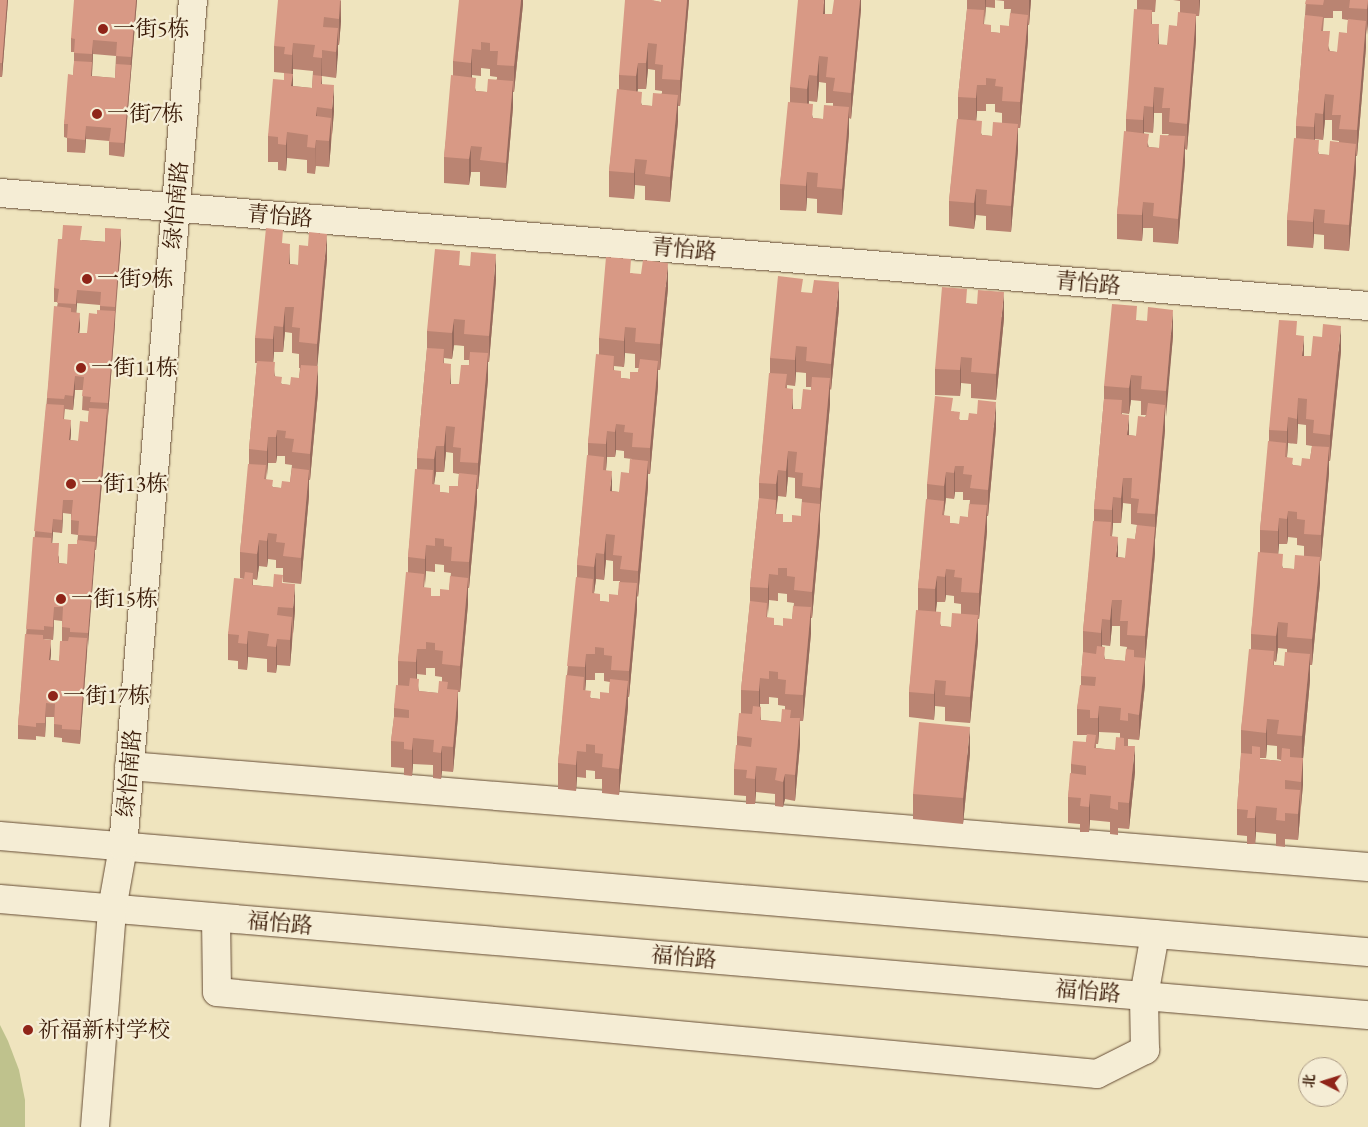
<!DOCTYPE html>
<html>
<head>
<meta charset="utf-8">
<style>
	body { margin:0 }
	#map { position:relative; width:1368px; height:1127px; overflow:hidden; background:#efe4be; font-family:"EB Garamond","Noto Serif SC",serif }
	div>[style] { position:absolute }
	.green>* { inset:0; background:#bfc28d }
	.roads { filter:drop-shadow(0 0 1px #664c35) drop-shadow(0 0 1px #664c35) }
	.minor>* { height:28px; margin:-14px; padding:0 14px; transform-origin:14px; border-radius:14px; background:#f5edd5 }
	.wall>* { inset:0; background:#ba8472 }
	.shaded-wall>* { inset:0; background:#976b5d }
	.building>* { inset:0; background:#d89985 }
	.dots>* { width:14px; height:14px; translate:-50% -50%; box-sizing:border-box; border:2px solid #f5edd5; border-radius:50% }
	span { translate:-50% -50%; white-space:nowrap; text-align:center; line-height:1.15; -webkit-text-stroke:4.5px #f5edd5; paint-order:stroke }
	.poi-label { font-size:22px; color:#391a07 }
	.left { translate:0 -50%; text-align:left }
	.street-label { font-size:22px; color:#391a07 }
	.north { position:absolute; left:1298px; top:1057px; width:50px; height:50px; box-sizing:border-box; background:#f5edd5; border:1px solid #aa9983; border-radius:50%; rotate:275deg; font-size:14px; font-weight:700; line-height:20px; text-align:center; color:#391a07 }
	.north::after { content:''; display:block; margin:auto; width:18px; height:22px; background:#8f2418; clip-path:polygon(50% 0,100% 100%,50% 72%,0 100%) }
</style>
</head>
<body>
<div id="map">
	<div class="green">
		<i style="clip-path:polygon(0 1025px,8px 1041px,19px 1070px,25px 1100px,25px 1127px,0 1127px)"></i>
	</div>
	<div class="roads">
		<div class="minor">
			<i style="left:0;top:193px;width:1373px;rotate:4.72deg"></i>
			<i style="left:129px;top:766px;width:1243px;rotate:4.66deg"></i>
			<i style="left:0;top:836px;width:1373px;rotate:4.85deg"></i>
			<i style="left:0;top:899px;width:1373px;rotate:4.85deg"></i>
			<i style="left:216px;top:918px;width:74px;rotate:89.2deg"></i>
			<i style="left:217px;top:992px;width:884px;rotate:5.32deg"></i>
			<i style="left:1097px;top:1074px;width:54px;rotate:-26.6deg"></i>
			<i style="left:1145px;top:1050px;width:54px;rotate:-91.1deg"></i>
			<i style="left:1144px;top:996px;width:63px;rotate:-79.9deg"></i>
			<i style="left:95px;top:1127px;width:219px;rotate:-85.5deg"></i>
			<i style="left:112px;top:909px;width:63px;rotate:-79.9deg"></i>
			<i style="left:123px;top:847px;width:850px;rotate:-85.28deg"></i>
		</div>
	</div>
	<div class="wall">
		<i style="clip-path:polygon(0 0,8px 0,2px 77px,0 77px)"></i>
		<i style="clip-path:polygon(evenodd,137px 0,124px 157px,109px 155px,109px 141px,86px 139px,85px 153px,67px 152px,67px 138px,64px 137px,64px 124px,73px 75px,74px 63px,74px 52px,71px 52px,71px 38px,137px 0,93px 54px,116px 56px,115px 78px,92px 76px,93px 54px)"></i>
		<i style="clip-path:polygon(evenodd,341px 0,341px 21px,339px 45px,338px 45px,336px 78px,322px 76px,322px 84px,334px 111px,329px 167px,316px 166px,315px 174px,307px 173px,307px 160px,287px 158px,286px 171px,278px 170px,278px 162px,268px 162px,268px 136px,284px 80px,284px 73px,274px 72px,274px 46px,341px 0,293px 69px,313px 71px,312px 88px,293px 86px,293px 69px)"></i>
		<i style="clip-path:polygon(evenodd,521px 0,523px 0,523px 4px,514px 92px,513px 92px,513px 107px,506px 188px,480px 186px,480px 172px,471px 172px,469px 185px,444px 183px,444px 157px,453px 76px,453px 61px,521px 0,481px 68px,490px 69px,490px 76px,497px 77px,497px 79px,487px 92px,476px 91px,472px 77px,472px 75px,481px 76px,481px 68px)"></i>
		<i style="clip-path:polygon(evenodd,654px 0,654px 1px,661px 2px,689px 0,680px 106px,678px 106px,678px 121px,670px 202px,645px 200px,645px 186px,635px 185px,634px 199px,609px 197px,609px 171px,619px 89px,619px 75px,654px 0,648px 69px,655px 70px,655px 90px,662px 91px,662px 93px,652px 106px,642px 105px,637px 91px,638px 89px,646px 89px,648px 69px)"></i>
		<i style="clip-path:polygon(evenodd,825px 0,825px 14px,832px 14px,861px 0,861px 9px,851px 119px,849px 118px,849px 133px,842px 215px,817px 213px,817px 199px,807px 198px,806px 211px,780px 210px,780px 184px,790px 102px,790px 87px,825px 0,819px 82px,826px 83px,826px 103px,833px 103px,833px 106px,823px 119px,813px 118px,809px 104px,809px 101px,817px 102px,819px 82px)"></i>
		<i style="clip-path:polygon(evenodd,967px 0,1031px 0,1029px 25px,1028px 25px,1028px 40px,1020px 128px,1018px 128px,1018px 150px,1011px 232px,986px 230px,986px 216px,976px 215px,974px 229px,949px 226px,949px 201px,958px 119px,958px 97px,967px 9px,967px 0,995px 0,1004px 1px,1004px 9px,1011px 9px,1009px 26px,1000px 33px,991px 32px,984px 24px,986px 7px,995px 8px,995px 0,967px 0,986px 104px,995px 104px,995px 112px,1002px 113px,1002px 123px,992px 136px,982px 135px,976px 121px,977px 111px,986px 111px,986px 104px)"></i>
		<i style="clip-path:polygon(evenodd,1137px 0,1156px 0,1155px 12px,1152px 12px,1152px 24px,1159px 45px,1167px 45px,1177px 26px,1180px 13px,1180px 1px,1173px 0,1200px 0,1199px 16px,1196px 16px,1196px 40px,1187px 150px,1185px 149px,1185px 162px,1178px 244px,1153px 242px,1153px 228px,1143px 228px,1142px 241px,1117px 239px,1117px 214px,1126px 132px,1126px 119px,1137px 9px,1137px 0,1154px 113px,1162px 113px,1162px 134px,1169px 134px,1159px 148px,1149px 147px,1144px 133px,1144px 132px,1153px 133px,1154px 113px)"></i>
		<i style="clip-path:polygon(evenodd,1306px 0,1368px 0,1368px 23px,1366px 35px,1366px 47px,1357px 156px,1356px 156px,1356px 170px,1349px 251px,1324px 249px,1324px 235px,1314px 234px,1313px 248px,1287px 246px,1287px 220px,1296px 138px,1296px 126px,1305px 15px,1306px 0,1333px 11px,1342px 11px,1342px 19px,1348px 20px,1347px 33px,1337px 52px,1330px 51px,1323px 31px,1324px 18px,1333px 18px,1333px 11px,1306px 0,1325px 120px,1332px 120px,1332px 140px,1339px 141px,1339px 142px,1329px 155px,1319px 154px,1315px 140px,1315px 139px,1323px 140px,1325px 120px)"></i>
		<i style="clip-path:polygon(evenodd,82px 240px,121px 243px,108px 416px,96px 550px,95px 550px,80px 744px,62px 742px,62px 738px,54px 737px,54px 717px,46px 717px,45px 737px,36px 736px,36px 740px,18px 739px,18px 725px,47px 398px,57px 307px,58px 302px,54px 302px,54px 288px,82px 240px,77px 303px,100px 305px,100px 310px,97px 314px,87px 333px,79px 333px,80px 326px,76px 312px,77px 303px,82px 240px,75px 390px,83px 390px,82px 410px,89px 411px,88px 422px,78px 441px,70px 440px,71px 434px,64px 419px,65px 409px,73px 410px,75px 390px,82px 240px,63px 513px,71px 514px,71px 534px,78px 535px,77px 544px,67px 564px,59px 563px,59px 557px,52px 543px,53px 532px,62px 533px,63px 513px,82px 240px,54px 620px,62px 621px,62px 641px,59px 661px,50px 660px,51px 654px,44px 639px,53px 640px,54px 620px)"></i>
		<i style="clip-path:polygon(evenodd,283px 243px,290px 264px,298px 265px,327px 259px,317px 366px,318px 392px,310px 480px,309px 480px,309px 496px,301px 584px,283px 582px,283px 568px,276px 568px,276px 560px,268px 559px,267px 567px,259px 566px,257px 580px,253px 579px,253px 585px,273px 587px,283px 583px,295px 610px,290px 666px,277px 665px,276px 673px,267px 672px,267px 659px,248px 657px,247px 670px,238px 669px,238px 661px,228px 660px,228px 634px,244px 579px,240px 578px,240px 552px,249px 464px,249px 449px,257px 363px,255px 363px,255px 338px,283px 243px,285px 332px,292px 333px,292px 353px,299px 354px,299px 368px,300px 368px,299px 378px,290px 385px,282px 384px,275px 376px,273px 362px,274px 352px,283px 352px,285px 332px,283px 243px,277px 456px,285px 456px,285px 464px,292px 465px,290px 482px,281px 488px,273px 487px,266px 479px,268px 463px,276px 463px,277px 456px)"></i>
		<i style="clip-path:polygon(evenodd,460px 265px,496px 280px,489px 362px,488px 362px,488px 379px,478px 489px,477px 489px,477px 501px,469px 588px,468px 588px,468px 604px,460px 692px,458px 692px,458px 716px,453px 772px,442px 771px,441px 779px,433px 778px,433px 765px,413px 764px,412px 776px,404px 775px,404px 768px,391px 767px,391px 741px,394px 717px,394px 708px,398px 685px,398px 661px,408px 572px,408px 557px,417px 469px,417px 458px,427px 348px,427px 331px,460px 265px,454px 345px,464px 346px,464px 360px,469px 360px,469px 365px,459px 384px,451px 384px,444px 363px,444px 358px,452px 359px,454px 345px,460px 265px,446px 452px,453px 453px,453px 473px,459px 474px,458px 486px,449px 493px,440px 492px,434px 484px,436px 472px,444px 472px,446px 452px,460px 265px,435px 564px,444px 565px,444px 572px,451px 573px,449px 590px,440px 596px,431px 596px,424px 588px,426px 571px,435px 572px,435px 564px,460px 265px,426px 668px,435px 668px,435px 676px,442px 677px,442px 681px,438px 693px,419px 691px,417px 679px,417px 674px,426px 675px,426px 668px)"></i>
		<i style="clip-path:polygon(evenodd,631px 273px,668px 288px,660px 370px,658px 370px,658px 386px,650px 474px,648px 474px,648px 487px,638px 597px,637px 596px,637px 609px,629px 697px,628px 697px,628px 707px,619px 795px,602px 793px,602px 779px,595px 779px,595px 771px,586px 770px,586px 778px,577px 777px,576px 791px,558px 789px,558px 763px,577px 577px,577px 565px,588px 455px,588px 443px,599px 355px,599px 338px,631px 273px,625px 353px,635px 354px,635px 368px,639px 368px,638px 372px,630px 379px,621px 378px,614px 370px,614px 366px,624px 367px,625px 353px,631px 273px,616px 450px,624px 451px,624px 458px,632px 459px,629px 473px,619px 492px,612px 491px,606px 470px,607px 457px,615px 457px,616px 450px,631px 273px,606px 560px,613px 561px,613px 581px,620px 581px,618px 595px,609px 602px,600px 601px,594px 593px,596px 579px,604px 580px,606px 560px,631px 273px,595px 673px,604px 673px,604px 681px,610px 682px,609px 693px,600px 699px,591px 698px,585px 691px,586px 680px,595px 680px,595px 673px)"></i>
		<i style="clip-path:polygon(evenodd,803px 293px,839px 308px,831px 390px,830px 389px,830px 404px,820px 514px,820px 530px,812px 618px,811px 618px,811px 633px,803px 721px,800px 721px,800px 744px,795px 801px,785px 799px,783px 807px,775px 806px,775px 794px,756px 792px,755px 804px,746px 804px,746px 796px,734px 795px,734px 769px,737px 745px,737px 736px,741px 713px,741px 690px,750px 602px,750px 587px,759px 498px,759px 483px,770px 373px,770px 358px,803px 293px,796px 372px,806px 373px,806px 387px,811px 387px,811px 390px,801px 409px,793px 409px,787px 388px,787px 385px,795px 386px,796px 372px,803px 293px,788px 477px,795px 478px,795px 498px,802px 499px,801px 516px,792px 522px,783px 522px,776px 514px,778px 496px,786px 497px,788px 477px,803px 293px,778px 593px,787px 594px,787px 602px,794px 603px,792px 619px,783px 626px,774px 625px,767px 617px,769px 600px,778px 601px,778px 593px,803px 293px,769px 697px,778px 698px,778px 705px,785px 706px,785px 709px,781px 722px,761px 720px,760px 704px,769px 704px,769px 697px)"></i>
		<i style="clip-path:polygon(967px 303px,1004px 318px,996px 400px,971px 398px,971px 384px,961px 383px,960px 396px,935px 395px,935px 369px)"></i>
		<i style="clip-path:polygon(evenodd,1137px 320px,1173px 336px,1165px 417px,1165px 430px,1155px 540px,1155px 553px,1145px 662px,1145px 684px,1139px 740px,1128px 739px,1128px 746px,1135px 772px,1129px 829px,1118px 828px,1118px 835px,1110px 834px,1110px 822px,1090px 820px,1089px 832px,1080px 832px,1080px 824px,1068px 823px,1068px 797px,1071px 774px,1071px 764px,1086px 742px,1087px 735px,1077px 735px,1077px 709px,1081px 685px,1081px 676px,1083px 652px,1083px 631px,1094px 521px,1094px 509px,1104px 399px,1104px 386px,1137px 320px,1131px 400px,1141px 401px,1141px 415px,1146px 415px,1136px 436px,1129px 435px,1122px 415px,1122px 413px,1129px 414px,1131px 400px,1137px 320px,1123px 503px,1131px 504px,1131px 524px,1137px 525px,1135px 539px,1125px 558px,1118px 557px,1112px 536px,1113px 523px,1121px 523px,1123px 503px,1137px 320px,1112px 626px,1120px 626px,1120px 646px,1127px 647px,1125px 661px,1105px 659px,1102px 645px,1110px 646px,1112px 626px,1137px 320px,1099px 732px,1120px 733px,1120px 737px,1115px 750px,1096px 748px,1096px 744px,1098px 744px,1099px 732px)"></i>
		<i style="clip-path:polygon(evenodd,1297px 335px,1304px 356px,1311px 356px,1341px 351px,1330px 461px,1329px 461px,1329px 473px,1321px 561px,1320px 561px,1320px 583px,1312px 665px,1310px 665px,1310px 680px,1303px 759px,1303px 784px,1298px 840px,1285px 839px,1285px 847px,1276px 846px,1276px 834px,1256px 832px,1255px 844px,1247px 844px,1247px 836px,1237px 835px,1237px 809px,1241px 755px,1241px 730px,1251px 649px,1251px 634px,1260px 552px,1260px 530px,1269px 442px,1269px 430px,1297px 335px,1298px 424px,1306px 425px,1306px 445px,1312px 446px,1310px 459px,1301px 466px,1293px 465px,1287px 457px,1288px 443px,1297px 444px,1298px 424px,1297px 335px,1288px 537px,1297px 538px,1297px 545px,1304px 546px,1304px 556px,1294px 569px,1283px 568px,1278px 554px,1279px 544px,1287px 544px,1288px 537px,1297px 335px,1278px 648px,1287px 649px,1287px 652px,1284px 666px,1274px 665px,1274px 661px,1276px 662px,1278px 648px,1297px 335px,1267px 745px,1277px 746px,1277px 759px,1281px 760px,1281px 761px,1260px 759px,1260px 758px,1266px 758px,1267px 745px)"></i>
		<i style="clip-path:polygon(evenodd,953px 411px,960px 420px,996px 428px,988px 516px,987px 516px,987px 531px,979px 619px,978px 619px,978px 641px,970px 723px,945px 721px,945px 707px,935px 706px,934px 720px,909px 717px,909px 692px,918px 610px,918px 588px,927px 500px,927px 484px,953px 411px,955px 492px,963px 492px,963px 500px,970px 500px,968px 517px,959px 524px,950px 523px,944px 515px,946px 498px,954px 499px,955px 492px,953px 411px,946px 595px,954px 596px,954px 603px,961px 604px,961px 614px,951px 627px,941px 626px,936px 612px,937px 602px,945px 602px,946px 595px)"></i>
		<i style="clip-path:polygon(970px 753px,963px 824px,913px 819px,913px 794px)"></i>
	</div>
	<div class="shaded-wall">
		<i style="clip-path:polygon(7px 0,8px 0,2px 77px,2px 63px)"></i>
		<i style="clip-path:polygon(136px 0,137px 0,124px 157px,124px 143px)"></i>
		<i style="clip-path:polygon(340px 0,341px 21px,339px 45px,339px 19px)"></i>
		<i style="clip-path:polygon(521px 0,523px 0,523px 4px,514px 92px,514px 66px)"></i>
		<i style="clip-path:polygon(687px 0,689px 0,680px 106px,680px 80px)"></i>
		<i style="clip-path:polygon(824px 0,825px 0,825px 19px,823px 14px)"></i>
		<i style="clip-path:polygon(860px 0,861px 0,861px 9px,851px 119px,851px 93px)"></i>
		<i style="clip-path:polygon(985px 0,986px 0,985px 21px)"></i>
		<i style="clip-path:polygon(1029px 0,1031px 0,1029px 25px)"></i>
		<i style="clip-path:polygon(1199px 0,1200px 0,1199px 16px)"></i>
		<i style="clip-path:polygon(1368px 0,1368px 23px,1367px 35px,1367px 9px)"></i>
		<i style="clip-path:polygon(1196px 14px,1196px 40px,1187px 150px,1187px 124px)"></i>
		<i style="clip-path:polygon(1028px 15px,1028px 40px,1020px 128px,1020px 102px)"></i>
		<i style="clip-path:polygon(1366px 21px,1366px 47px,1357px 156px,1357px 130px)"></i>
		<i style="clip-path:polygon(1159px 24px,1159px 50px,1158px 44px)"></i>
		<i style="clip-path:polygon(338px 28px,338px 54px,336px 78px,336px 52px)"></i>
		<i style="clip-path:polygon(93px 40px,93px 54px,91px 90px,91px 76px)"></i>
		<i style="clip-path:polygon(293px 43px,293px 100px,291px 86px)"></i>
		<i style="clip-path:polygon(648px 43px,648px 69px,646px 89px,646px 63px)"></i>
		<i style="clip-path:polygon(472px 49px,472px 75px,471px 89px,471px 63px)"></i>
		<i style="clip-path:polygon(322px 50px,322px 76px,321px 110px,321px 84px)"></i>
		<i style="clip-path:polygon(819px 56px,819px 82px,817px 102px,817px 76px)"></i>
		<i style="clip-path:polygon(638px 63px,638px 89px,636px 102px,636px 76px)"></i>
		<i style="clip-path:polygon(809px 75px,809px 101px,807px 115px,807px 89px)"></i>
		<i style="clip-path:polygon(513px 81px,513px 107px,506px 188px,506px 163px)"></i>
		<i style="clip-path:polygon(334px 85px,334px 111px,332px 135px,332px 109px)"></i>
		<i style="clip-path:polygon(977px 85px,977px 111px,976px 124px,976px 98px)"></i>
		<i style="clip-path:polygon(1154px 87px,1154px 113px,1153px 133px,1153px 107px)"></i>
		<i style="clip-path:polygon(1325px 94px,1325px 120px,1323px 140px,1323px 114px)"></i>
		<i style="clip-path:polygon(678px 95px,678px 121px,670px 202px,670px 177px)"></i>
		<i style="clip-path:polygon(1144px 106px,1144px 132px,1143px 146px,1143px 120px)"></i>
		<i style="clip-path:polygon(317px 107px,317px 133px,316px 142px,315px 174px,316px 116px)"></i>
		<i style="clip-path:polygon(849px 107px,849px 133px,842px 215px,842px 189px)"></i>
		<i style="clip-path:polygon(1315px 113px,1315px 139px,1314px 153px,1314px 127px)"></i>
		<i style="clip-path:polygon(331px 118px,331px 144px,329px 167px,329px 141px)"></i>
		<i style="clip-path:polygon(1018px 124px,1018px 150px,1011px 232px,1011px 206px)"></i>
		<i style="clip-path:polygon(86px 126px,86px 139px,85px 153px,85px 140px)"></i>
		<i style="clip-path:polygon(287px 132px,287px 158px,286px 171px,286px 145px)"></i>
		<i style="clip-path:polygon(1185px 136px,1185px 162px,1178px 244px,1178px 219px)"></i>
		<i style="clip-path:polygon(1356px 144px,1356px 170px,1349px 251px,1349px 225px)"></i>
		<i style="clip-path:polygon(471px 146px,471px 172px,469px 185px,469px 159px)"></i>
		<i style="clip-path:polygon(635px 159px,635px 185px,634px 199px,634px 173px)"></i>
		<i style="clip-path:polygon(807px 172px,807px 198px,806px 211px,806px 186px)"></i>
		<i style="clip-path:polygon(976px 189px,976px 215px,974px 229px,974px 203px)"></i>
		<i style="clip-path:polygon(1143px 202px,1143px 228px,1142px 241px,1142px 215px)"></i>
		<i style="clip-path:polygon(1314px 209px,1314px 234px,1313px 248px,1313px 222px)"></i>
		<i style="clip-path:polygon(121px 229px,121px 243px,115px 314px,115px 324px,108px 416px,108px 403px)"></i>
		<i style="clip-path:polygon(327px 234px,327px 259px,317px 370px,317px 344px)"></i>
		<i style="clip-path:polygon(290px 244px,290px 270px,289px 264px)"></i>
		<i style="clip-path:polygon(496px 254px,496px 280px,489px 362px,489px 336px)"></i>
		<i style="clip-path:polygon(668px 263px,668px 288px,660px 370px,660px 344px)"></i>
		<i style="clip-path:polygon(839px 282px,839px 308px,831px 390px,831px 364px)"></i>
		<i style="clip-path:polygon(77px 290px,77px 303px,76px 317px,76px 304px)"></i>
		<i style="clip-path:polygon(1004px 292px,1004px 318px,996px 400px,996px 374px)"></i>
		<i style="clip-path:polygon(285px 307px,285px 332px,283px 352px,283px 327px)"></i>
		<i style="clip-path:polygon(1173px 310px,1173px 336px,1166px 417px,1166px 391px)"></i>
		<i style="clip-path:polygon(80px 313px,80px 326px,78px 346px,78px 333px)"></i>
		<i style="clip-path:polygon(454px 319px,454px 345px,452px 359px,452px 333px)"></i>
		<i style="clip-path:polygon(274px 326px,274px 352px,273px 365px,273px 339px)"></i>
		<i style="clip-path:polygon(1341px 326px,1341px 351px,1330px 461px,1330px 435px)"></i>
		<i style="clip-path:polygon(625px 327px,625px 353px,624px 367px,624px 341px)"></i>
		<i style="clip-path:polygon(1304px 336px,1304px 362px,1302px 356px)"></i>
		<i style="clip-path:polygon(796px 346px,796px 372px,795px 386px,795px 360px)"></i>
		<i style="clip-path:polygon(488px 353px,488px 379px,478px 489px,478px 463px)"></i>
		<i style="clip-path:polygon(961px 357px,961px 383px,960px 396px,960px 370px)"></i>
		<i style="clip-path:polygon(658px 361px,658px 386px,650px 474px,650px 448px)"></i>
		<i style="clip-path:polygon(451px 364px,451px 389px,450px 384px)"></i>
		<i style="clip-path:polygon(318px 366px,318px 392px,310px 480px,310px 454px)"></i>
		<i style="clip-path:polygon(1131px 375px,1131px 400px,1129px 414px,1129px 388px)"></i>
		<i style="clip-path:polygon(75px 376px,75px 390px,73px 410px,73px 396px)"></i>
		<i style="clip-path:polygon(830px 378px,830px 404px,820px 514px,820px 488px)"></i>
		<i style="clip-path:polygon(793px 389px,793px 414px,792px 409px)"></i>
		<i style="clip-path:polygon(1298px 398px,1298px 424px,1297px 444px,1297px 419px)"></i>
		<i style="clip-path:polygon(996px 402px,996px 428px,988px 516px,988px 490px)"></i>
		<i style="clip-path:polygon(1165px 405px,1165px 430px,1155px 540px,1155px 514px)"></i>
		<i style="clip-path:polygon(107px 409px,107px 423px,96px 550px,96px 536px)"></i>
		<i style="clip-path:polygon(1129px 415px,1129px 441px,1127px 435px)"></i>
		<i style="clip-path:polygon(1288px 417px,1288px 443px,1287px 457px,1287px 431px)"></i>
		<i style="clip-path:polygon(71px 420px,71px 434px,69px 454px,69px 440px)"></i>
		<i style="clip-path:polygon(616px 424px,616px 450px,615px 457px,615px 432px)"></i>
		<i style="clip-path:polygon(446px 426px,446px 452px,444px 472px,444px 446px)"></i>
		<i style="clip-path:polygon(277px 430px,277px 456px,276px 463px,276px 437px)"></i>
		<i style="clip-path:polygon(607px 431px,607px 457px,606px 470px,606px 444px)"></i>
		<i style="clip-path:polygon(268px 437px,268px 463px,267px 476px,267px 451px)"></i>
		<i style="clip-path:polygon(436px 446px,436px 472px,434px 485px,434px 459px)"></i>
		<i style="clip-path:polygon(1329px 447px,1329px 473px,1321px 561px,1321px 535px)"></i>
		<i style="clip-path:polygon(788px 451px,788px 477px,786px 497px,786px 471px)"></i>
		<i style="clip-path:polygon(648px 461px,648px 487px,638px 597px,638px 571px)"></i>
		<i style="clip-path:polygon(955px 466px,955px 492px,954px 499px,954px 473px)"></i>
		<i style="clip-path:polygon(309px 470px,309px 496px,301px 584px,301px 558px)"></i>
		<i style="clip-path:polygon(778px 470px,778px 496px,776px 510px,776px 484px)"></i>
		<i style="clip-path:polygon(612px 471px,612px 497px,610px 491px)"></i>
		<i style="clip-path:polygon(946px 472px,946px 498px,944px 512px,944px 486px)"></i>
		<i style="clip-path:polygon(477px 475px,477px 501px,469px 588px,469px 562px)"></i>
		<i style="clip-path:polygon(1123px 478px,1123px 503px,1121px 523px,1121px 498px)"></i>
		<i style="clip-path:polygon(1113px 497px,1113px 523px,1112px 536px,1112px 510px)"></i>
		<i style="clip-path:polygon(63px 500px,63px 513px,62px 533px,62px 520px)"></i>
		<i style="clip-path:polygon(820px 504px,820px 530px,812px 618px,812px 592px)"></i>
		<i style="clip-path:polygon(987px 505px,987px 531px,979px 619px,979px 593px)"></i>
		<i style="clip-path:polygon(1288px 511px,1288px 537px,1287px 544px,1287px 519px)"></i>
		<i style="clip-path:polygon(1279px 518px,1279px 544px,1278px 557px,1278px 531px)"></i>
		<i style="clip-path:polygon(53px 519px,53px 532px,52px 546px,52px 533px)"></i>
		<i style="clip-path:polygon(1155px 527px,1155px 553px,1145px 662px,1145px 636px)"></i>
		<i style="clip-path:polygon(268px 533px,268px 559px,267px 567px,267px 541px)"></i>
		<i style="clip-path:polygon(606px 534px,606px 560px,604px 580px,604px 554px)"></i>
		<i style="clip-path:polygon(1118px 537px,1118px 563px,1116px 557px)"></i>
		<i style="clip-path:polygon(259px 540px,259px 566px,257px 580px,257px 554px)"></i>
		<i style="clip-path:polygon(95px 542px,95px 555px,88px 647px,88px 633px)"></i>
		<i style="clip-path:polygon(426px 545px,426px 571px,425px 585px,425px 559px)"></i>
		<i style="clip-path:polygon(596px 553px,596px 579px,594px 593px,594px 567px)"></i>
		<i style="clip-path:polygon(1320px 557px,1320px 583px,1312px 665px,1312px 639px)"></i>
		<i style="clip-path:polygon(946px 569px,946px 595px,945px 602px,945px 577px)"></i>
		<i style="clip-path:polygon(769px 574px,769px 600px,768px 614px,768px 588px)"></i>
		<i style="clip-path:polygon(937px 576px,937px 602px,935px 615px,935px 589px)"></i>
		<i style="clip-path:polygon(468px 578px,468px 604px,460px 692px,460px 666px)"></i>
		<i style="clip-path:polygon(637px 583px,637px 609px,629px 697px,629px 671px)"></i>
		<i style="clip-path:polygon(295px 584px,295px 610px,293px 634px,293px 608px)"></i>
		<i style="clip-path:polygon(1112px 600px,1112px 626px,1110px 646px,1110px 620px)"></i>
		<i style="clip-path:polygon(54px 607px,54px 620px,53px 640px,53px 627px)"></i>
		<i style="clip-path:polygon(811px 607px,811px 633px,803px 721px,803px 695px)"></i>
		<i style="clip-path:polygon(978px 615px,978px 641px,970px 723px,970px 697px)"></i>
		<i style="clip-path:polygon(292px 617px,292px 643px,290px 666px,290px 640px)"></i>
		<i style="clip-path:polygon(1102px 619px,1102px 645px,1101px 658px,1101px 633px)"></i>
		<i style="clip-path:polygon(1278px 622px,1278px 648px,1276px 662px,1276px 636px)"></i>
		<i style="clip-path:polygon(248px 631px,248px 657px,247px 670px,247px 644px)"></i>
		<i style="clip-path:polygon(87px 638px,87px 652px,80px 744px,80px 730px)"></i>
		<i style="clip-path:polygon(277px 639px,277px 665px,276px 673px,276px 647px)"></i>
		<i style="clip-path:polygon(51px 640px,51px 654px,49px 673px,49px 660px)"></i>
		<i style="clip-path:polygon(417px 649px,417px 674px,416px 688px,416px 662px)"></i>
		<i style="clip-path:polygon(586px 654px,586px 680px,585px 693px,585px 667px)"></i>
		<i style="clip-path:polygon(1310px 654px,1310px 680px,1303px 759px,1303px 784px,1301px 807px,1302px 736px)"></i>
		<i style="clip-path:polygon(1145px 658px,1145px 684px,1139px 740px,1139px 715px)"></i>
		<i style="clip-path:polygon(760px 678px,760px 704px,759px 717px,759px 691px)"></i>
		<i style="clip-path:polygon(935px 680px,935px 706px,934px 720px,934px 694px)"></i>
		<i style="clip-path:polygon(628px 681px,628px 707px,619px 795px,619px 769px)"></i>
		<i style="clip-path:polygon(458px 690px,458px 716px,453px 772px,453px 747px)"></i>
		<i style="clip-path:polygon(46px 703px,46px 717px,45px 737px,45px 723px)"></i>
		<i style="clip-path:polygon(1099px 706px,1099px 732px,1098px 744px,1098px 718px)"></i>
		<i style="clip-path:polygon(800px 718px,800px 744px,795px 801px,795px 775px)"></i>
		<i style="clip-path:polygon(1267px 719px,1267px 745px,1266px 758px,1266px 733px)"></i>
		<i style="clip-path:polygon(970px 727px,970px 753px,963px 824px,963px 798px)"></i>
		<i style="clip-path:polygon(413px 738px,413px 764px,412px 776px,412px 750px)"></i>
		<i style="clip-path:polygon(442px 746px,442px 771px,441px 779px,441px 753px)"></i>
		<i style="clip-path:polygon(1135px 746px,1135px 772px,1129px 829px,1129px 803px)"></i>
		<i style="clip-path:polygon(577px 751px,577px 777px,576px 791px,576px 765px)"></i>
		<i style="clip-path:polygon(756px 766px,756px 792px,755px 804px,755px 779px)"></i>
		<i style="clip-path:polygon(785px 774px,785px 799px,783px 807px,783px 782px)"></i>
		<i style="clip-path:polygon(1300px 790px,1300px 816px,1298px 840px,1298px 814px)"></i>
		<i style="clip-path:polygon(1090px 794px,1090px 820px,1089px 832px,1089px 807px)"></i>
		<i style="clip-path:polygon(1256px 806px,1256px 832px,1255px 844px,1255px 818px)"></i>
	</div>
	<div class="building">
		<i style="clip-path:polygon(0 0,7px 0,2px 63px,0 63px)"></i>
		<i style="clip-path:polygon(74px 0,136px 0,131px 57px,116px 56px,117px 42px,93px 40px,92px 54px,74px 53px,75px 39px,71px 38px)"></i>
		<i style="clip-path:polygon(278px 0,340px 0,339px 19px,324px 17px,323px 27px,338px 28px,336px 52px,322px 50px,322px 58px,313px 57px,315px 45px,293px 43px,292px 55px,284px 54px,285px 47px,274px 46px)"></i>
		<i style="clip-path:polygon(459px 0,521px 0,514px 66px,497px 65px,498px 51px,490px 51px,490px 43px,481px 42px,481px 50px,472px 49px,471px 63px,453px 61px)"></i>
		<i style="clip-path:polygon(625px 0,652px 0,661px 2px,661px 0,687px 0,680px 80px,662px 79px,663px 65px,655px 64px,657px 44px,648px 43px,646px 63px,638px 63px,636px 76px,619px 75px)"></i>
		<i style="clip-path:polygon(798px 0,824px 0,823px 14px,832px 14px,834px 0,860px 0,851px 93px,833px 91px,835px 78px,826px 77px,828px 57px,819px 56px,817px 76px,809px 75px,807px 89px,790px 87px)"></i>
		<i style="clip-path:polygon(1306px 0,1324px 0,1323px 5px,1305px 4px)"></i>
		<i style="clip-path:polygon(1350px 0,1368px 0,1367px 9px,1349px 8px)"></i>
		<i style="clip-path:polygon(967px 9px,984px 10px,983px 24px,991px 25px,991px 32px,1000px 33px,1000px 25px,1009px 26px,1010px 13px,1028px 15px,1020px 102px,1002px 101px,1003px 87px,995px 86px,996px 79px,986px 78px,986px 85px,977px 85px,976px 98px,958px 97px)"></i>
		<i style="clip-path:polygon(1134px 9px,1152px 10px,1151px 24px,1159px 24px,1158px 44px,1167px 45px,1169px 25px,1177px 26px,1178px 12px,1196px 14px,1187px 124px,1169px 122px,1170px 108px,1162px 108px,1164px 88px,1154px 87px,1153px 107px,1144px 106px,1143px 120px,1126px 119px)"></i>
		<i style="clip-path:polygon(1305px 15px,1323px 17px,1321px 31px,1330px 31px,1328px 51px,1337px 52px,1339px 32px,1347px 33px,1348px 19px,1366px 21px,1357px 130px,1339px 129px,1341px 115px,1332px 115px,1334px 95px,1325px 94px,1323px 114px,1315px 113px,1314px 127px,1296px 126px)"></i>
		<i style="clip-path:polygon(74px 61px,92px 62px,91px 76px,115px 78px,116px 64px,131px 65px,124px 143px,109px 142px,111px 128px,86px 126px,85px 140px,67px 138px,68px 124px,64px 124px,68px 74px,73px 75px)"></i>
		<i style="clip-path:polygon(284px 73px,293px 74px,291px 86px,312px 88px,313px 75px,322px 76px,321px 84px,334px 85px,332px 109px,317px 107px,316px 116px,331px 118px,329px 141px,316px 140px,315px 148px,307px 147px,308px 135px,287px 132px,286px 145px,278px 144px,278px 137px,268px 136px,273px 79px,284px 80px)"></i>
		<i style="clip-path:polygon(451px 75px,476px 78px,475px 91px,487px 92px,488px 79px,513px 81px,506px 163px,480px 160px,482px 147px,471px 146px,469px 159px,444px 157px)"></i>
		<i style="clip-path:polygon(617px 89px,642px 92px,641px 105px,652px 106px,653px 93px,678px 95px,670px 177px,645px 174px,647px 160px,635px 159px,634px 173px,609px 171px)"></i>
		<i style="clip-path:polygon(788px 102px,813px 104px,812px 118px,823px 119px,824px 105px,849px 107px,842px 189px,817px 187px,818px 173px,807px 172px,806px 186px,780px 184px)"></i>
		<i style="clip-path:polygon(957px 119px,982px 121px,981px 135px,992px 136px,993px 122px,1018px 124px,1011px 206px,986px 204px,987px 190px,976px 189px,974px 203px,949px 201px)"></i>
		<i style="clip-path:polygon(1124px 131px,1149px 134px,1147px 147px,1159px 148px,1160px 135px,1185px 136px,1178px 219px,1153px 216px,1154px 203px,1143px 202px,1142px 215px,1117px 214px)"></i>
		<i style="clip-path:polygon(1294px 138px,1319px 140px,1318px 154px,1329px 155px,1330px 141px,1356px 144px,1349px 225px,1324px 223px,1325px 210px,1314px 209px,1313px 222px,1287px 220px)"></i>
		<i style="clip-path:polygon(63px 225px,82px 226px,80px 240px,105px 242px,105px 228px,121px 229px,115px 307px,100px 306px,101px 292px,77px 290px,76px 304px,57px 303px,59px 289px,54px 288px,58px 239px,62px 239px)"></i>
		<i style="clip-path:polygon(266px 228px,283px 230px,282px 243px,290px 244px,289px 264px,298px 265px,299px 245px,308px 246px,309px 232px,327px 234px,317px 344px,299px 342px,300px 328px,292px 327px,294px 307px,285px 307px,283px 327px,274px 326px,273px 339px,255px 338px)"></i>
		<i style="clip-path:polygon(435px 249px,460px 251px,459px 265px,470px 266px,471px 252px,496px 254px,489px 336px,464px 334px,465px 320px,454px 319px,452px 333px,427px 331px)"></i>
		<i style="clip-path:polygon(606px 257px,631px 259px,630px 273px,641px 274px,643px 260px,668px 263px,660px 344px,635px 342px,636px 328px,625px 327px,624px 341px,599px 338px)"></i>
		<i style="clip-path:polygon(778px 276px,803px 279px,801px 292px,812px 293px,814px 280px,839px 282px,831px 364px,806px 361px,807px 347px,796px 346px,795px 360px,770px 358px)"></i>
		<i style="clip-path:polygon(942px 287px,967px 289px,966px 303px,977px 304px,978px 290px,1004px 292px,996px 374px,971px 372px,972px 358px,961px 357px,960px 370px,935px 369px)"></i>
		<i style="clip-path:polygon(1112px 304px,1137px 306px,1136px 320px,1147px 321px,1148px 307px,1173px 310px,1166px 391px,1141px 389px,1142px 376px,1131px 375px,1129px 388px,1104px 386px)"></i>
		<i style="clip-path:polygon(54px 306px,71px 308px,71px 312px,80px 313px,78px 333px,87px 333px,89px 313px,97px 314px,97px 310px,115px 311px,108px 403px,90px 402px,91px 397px,82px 396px,84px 377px,75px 376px,73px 396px,65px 395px,64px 399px,47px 398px)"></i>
		<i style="clip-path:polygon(1279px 320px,1297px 321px,1296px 335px,1304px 336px,1302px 356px,1311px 356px,1313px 336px,1322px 337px,1323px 324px,1341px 326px,1330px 435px,1313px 433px,1314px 420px,1306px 419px,1307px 399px,1298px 398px,1297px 419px,1288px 417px,1287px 431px,1269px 430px)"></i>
		<i style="clip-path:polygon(427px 348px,444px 349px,443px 363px,451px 364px,450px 384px,459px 384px,461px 365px,469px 365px,470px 352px,488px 353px,478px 463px,460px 462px,461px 448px,453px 447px,455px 427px,446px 426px,444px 446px,436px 446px,434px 459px,417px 458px)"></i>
		<i style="clip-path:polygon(596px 354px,614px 356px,613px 370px,621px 371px,621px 378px,630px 379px,630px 372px,638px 372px,640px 359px,658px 361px,650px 448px,632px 447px,633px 433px,624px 432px,625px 425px,616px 424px,615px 432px,607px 431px,606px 444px,588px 443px)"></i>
		<i style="clip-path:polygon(257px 361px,275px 362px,274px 376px,282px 377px,281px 384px,290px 385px,291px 377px,299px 378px,301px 365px,318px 366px,310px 454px,292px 452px,294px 439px,285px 438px,286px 431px,277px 430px,276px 437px,268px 437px,267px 451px,249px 449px)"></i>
		<i style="clip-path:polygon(769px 373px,787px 374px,785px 388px,793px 389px,792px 409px,801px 409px,803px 389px,811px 390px,812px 377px,830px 378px,820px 488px,802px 486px,803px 473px,795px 472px,797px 452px,788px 451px,786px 471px,778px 470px,776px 484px,759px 483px)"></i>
		<i style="clip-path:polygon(935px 396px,953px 398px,951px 411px,960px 412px,959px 420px,968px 420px,969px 413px,977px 414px,978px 400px,996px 402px,988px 490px,970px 488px,972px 475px,963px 474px,964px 466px,955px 466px,954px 473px,946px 472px,944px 486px,927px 484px)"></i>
		<i style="clip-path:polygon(1104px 399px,1122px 400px,1121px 414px,1129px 415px,1127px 435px,1136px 436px,1138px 416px,1146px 417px,1148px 403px,1165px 405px,1155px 514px,1137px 513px,1139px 499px,1131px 498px,1132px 478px,1123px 478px,1121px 498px,1113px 497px,1112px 510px,1094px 509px)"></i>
		<i style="clip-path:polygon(46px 404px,64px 405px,63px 419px,71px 420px,69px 440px,78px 441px,80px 421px,88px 422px,89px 408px,107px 409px,96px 536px,78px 535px,79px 521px,71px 520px,73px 500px,63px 500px,62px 520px,53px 519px,52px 533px,34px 531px)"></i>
		<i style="clip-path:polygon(1268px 441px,1286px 443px,1285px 457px,1293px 458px,1292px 465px,1301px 466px,1302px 458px,1310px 459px,1312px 446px,1329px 447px,1321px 535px,1304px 534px,1305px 520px,1297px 519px,1297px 512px,1288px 511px,1287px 519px,1279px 518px,1278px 531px,1260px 530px)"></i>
		<i style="clip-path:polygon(587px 455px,604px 457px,603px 470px,612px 471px,610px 491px,619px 492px,621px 472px,629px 473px,630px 459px,648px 461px,638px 571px,620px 569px,622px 556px,613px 555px,615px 535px,606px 534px,604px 554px,596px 553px,594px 567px,577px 565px)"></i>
		<i style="clip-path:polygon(248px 464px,266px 465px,264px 479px,273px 480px,272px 487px,281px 488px,282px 481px,290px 482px,292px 468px,309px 470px,301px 558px,283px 556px,285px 543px,276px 542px,277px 534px,268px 533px,267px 541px,259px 540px,257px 554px,240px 552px)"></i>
		<i style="clip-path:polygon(415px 469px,433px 470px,432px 484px,440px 485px,440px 492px,449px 493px,449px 486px,458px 486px,459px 473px,477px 475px,469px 562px,451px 561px,452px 547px,444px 546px,444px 539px,435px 538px,435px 546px,426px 545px,425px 559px,408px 557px)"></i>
		<i style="clip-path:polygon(759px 498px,776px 500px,775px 514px,783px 514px,783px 522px,792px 522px,792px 515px,801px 516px,802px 502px,820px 504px,812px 592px,794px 590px,795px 577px,787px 576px,787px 568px,778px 568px,778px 575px,769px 574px,768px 588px,750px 587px)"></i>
		<i style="clip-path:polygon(926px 499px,944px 501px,942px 515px,950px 516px,950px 523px,959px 524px,960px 516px,968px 517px,969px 504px,987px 505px,979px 593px,961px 592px,962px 578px,954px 577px,955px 570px,946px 569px,945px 577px,937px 576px,935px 589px,918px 588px)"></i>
		<i style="clip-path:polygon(1093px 521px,1111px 522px,1110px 536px,1118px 537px,1116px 557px,1125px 558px,1127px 538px,1135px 539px,1137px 525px,1155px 527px,1145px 636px,1127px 635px,1128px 621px,1120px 621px,1122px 600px,1112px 600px,1110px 620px,1102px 619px,1101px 633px,1083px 631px)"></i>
		<i style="clip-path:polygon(33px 537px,51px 538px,51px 543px,59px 543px,58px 563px,67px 564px,68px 544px,77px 544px,77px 540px,95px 542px,88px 633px,70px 632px,70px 628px,62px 627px,63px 607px,54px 607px,53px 627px,44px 626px,44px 630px,26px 629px)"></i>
		<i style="clip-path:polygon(1258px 552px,1283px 554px,1282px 568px,1294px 569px,1295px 555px,1320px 557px,1312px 639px,1287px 637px,1288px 623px,1278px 622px,1276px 636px,1251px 634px)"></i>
		<i style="clip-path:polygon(245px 572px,253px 573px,252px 585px,273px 587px,274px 574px,283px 575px,282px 583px,295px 584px,293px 608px,278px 607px,277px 615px,292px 617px,290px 640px,277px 639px,276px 647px,267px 646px,269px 634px,248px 631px,247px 644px,238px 643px,239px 635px,228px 634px,234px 578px,244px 579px)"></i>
		<i style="clip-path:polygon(406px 572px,424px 574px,423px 587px,431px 588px,431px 596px,440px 596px,440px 589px,449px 590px,450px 576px,468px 578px,460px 666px,442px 664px,443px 651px,435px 650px,435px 643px,426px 642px,426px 649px,417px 649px,416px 662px,398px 661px)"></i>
		<i style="clip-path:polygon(576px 577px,593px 579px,592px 593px,600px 594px,600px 601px,609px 602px,609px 594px,618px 595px,619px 582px,637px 583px,629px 671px,611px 670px,612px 656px,604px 655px,604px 648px,595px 647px,595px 654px,586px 654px,585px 667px,567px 666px)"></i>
		<i style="clip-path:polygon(750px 601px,767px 603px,766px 617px,774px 618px,774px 625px,783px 626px,783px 618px,792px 619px,793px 606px,811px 607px,803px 695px,785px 694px,786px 680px,778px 679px,778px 672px,769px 671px,769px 679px,760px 678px,759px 691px,741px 690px)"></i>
		<i style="clip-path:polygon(916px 610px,941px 612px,940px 626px,951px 627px,952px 613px,978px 615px,970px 697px,945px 695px,946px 681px,935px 680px,934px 694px,909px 692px)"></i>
		<i style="clip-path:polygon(25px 634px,43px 635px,43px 639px,51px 640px,49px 660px,59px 661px,60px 641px,68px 641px,69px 637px,87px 638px,80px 730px,62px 729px,62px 725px,54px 724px,55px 704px,46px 703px,45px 723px,36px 723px,36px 727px,18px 725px)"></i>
		<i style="clip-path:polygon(1097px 646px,1105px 647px,1104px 659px,1125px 661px,1126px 649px,1134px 650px,1134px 657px,1145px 658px,1139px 715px,1128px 713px,1128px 721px,1120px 720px,1121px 708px,1099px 706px,1098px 718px,1090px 718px,1090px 710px,1077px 709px,1080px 685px,1095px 686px,1096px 677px,1081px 676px,1083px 652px,1096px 654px)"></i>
		<i style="clip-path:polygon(1249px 649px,1274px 651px,1273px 665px,1284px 666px,1285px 652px,1310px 654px,1302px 736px,1277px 734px,1279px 720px,1267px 719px,1266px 733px,1241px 730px)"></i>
		<i style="clip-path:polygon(566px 675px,584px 677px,583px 690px,591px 691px,590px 698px,600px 699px,600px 692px,609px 693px,610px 679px,628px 681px,619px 769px,602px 767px,603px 754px,595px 753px,595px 745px,586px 744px,586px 752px,577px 751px,576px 765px,558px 763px)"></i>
		<i style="clip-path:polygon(410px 678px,419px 679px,418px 691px,438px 693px,439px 681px,448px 682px,447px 689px,458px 690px,453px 747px,442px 746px,441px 753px,433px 752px,434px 740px,413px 738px,412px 750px,404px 749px,404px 742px,391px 741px,394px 717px,409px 718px,409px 710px,394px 708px,396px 685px,409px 686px)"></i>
		<i style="clip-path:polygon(753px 706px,761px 707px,760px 720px,781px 722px,782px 709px,791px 710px,790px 718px,800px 718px,795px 775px,785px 774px,783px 782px,775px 780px,777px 768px,756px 766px,755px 779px,746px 778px,747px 770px,734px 769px,736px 745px,751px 747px,752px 738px,737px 736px,739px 713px,752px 714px)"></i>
		<i style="clip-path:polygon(919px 722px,970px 727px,963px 798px,913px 794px)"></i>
		<i style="clip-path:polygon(1087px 734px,1096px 735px,1094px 748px,1115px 750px,1116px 737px,1124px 738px,1124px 746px,1135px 746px,1129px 803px,1118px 802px,1118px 810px,1110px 808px,1111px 796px,1090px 794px,1089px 807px,1080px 806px,1081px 798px,1068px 797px,1070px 773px,1086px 775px,1086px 766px,1071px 764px,1073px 741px,1086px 742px)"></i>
		<i style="clip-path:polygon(1252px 746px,1260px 747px,1260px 759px,1281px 761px,1282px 748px,1290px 749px,1290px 757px,1303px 758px,1301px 782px,1285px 780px,1285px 789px,1300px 790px,1298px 814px,1285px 813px,1285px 821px,1276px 820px,1277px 808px,1256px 806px,1255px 818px,1247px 818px,1248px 810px,1237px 809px,1241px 753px,1252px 754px)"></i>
	</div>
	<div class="dots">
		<i style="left:103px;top:29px;background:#8f2418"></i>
		<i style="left:97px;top:114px;background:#8f2418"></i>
		<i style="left:87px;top:279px;background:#8f2418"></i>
		<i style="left:81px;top:368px;background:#8f2418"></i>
		<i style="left:71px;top:484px;background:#8f2418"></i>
		<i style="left:61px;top:599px;background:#8f2418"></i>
		<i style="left:53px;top:696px;background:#8f2418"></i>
		<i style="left:28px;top:1030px;background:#8f2418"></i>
	</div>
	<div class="poi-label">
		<span class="left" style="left:113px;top:29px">一街5栋</span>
		<span class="left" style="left:107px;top:114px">一街7栋</span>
		<span class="left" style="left:97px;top:279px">一街9栋</span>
		<span class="left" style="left:91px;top:368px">一街11栋</span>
		<span class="left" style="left:81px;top:484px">一街13栋</span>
		<span class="left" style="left:71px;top:599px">一街15栋</span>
		<span class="left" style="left:63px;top:696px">一街17栋</span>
		<span class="left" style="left:38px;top:1030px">祈福新村学校</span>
	</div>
	<div class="street-label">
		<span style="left:176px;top:205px;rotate:-85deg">绿怡南路</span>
		<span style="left:280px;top:216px;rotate:5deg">青怡路</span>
		<span style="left:684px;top:249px;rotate:5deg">青怡路</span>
		<span style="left:1088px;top:283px;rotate:5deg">青怡路</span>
		<span style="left:129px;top:773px;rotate:-85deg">绿怡南路</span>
		<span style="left:280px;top:923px;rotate:5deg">福怡路</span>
		<span style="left:684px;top:957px;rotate:5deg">福怡路</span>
		<span style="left:1088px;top:991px;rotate:5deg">福怡路</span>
	</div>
	<div class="north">北</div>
</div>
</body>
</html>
